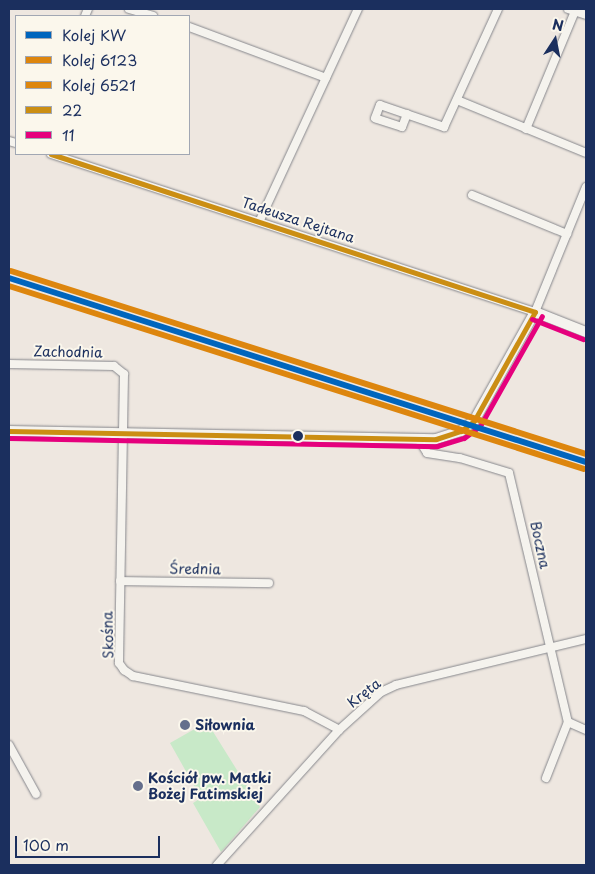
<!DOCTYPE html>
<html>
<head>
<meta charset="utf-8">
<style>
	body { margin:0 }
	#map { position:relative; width:595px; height:874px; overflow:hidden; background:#eee7e0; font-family:"Playpen Sans",sans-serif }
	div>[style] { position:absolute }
	.green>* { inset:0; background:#c8e9c8 }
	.roads { filter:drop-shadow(0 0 1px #86878c) drop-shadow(0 0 1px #86878c) }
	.minor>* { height:8px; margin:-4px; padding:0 4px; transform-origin:4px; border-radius:4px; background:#f5f3ee }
	.tertiary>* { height:10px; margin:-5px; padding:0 5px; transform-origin:5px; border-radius:5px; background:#f5f3ee }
	.bus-1>* { height:5px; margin:-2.5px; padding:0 2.5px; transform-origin:2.5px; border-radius:2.5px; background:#cb8e13 }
	.bus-2>* { height:5px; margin:-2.5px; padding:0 2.5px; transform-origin:2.5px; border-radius:2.5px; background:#e5007d }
	.rail-1>* { height:6px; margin:-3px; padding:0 3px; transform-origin:3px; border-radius:3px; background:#0065bd }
	.rail-2>* { height:6px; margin:-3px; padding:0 3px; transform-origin:3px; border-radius:3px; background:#dd860e }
	.rail-3>* { height:6px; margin:-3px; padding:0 3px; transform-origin:3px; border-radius:3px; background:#dd860e }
	.dots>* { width:14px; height:14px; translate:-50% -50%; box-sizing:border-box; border:2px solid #fbf7ec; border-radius:50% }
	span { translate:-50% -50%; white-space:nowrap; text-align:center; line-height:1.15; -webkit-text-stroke:4px #fbf7ec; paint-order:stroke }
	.street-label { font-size:14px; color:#1b2f5e }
	.poi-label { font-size:14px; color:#1b2f5e; font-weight:700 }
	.left { translate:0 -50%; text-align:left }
	.frame { position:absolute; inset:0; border:10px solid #1b2f5e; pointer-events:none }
	.legend { position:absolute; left:15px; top:15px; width:175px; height:140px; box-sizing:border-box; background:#fbf7ec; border:1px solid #a1a7b3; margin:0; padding:6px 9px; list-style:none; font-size:15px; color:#1b2f5e }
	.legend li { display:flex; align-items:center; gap:10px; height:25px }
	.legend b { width:25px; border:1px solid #a1a7b3 }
	.north { position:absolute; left:530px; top:15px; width:50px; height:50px; -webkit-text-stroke:4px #fbf7ec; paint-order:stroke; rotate:11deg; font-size:14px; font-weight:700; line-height:20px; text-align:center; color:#1b2f5e }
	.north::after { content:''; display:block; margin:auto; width:18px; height:22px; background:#1b2f5e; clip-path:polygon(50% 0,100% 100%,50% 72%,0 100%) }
	.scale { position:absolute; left:15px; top:836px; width:145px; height:22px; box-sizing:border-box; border:2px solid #1b2f5e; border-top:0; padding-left:6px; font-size:15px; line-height:18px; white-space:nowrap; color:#1b2f5e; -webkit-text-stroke:4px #fbf7ec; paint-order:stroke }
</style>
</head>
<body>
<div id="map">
	<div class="green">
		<i style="clip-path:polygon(207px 722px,260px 807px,221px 852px,193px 803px,201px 798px,170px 743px)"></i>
	</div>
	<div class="roads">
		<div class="minor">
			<i style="left:129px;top:9px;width:25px;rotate:16deg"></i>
			<i style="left:568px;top:9px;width:19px;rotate:18deg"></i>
			<i style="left:85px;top:16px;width:8px;rotate:-67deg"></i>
			<i style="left:189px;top:27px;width:146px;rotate:20.4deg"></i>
			<i style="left:457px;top:100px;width:139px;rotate:22.3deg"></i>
			<i style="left:407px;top:114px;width:14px;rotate:111deg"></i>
			<i style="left:402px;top:127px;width:28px;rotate:-162deg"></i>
			<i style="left:375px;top:118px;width:14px;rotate:-69deg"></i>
			<i style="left:380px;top:105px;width:68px;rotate:19deg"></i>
			<i style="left:444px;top:127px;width:130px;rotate:-65.4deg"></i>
			<i style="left:526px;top:129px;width:128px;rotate:-67.4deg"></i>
			<i style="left:9px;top:141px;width:7px;rotate:16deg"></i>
			<i style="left:51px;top:154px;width:509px;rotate:18.08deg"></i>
			<i style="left:535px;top:312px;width:135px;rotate:-67.8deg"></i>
			<i style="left:472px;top:195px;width:103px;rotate:22.3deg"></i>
			<i style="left:260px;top:220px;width:233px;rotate:-65.1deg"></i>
			<i style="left:9px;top:364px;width:105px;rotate:1.1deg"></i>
			<i style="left:114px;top:366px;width:13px;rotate:39deg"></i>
			<i style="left:124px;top:374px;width:289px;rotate:91deg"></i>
			<i style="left:119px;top:663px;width:9px;rotate:54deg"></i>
			<i style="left:124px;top:670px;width:11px;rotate:34deg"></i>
			<i style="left:133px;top:676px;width:175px;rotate:11.6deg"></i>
			<i style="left:304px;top:711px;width:40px;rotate:28deg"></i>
			<i style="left:419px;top:440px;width:15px;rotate:58deg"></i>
			<i style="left:427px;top:453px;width:33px;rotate:9deg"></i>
			<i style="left:460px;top:458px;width:51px;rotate:17deg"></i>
			<i style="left:509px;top:473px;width:256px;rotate:76.7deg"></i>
			<i style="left:568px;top:722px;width:20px;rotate:24deg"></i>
			<i style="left:120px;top:581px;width:149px;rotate:0.8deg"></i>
			<i style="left:9px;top:745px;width:56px;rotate:61.1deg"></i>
			<i style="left:546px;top:778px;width:60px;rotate:-68.6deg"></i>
			<i style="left:217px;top:865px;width:182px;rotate:-47.9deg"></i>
			<i style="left:339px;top:730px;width:57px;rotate:-42.1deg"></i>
			<i style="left:381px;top:692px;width:17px;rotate:-25deg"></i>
			<i style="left:396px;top:685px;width:195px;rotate:-13.6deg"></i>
		</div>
		<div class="tertiary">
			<i style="left:9px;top:431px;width:427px;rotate:1.1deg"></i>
			<i style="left:436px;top:439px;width:26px;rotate:-18deg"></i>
			<i style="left:461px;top:431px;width:16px;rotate:-38deg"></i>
			<i style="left:474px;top:421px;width:125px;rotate:-60.8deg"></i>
			<i style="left:535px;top:312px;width:55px;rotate:21.4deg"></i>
		</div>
	</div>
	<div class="bus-1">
		<i style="left:51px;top:154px;width:509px;rotate:18.08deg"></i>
		<i style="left:9px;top:431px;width:427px;rotate:1.1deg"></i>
		<i style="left:436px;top:439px;width:26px;rotate:-18deg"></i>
		<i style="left:461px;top:431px;width:16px;rotate:-38deg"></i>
		<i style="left:474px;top:421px;width:125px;rotate:-60.8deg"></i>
	</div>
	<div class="bus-2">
		<i style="left:532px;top:319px;width:55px;rotate:21.4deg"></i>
		<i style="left:9px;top:438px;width:428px;rotate:1.1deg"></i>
		<i style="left:437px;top:446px;width:28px;rotate:-17deg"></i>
		<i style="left:464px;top:438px;width:20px;rotate:-37deg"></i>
		<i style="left:480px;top:426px;width:126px;rotate:-60.6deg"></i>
	</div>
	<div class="rail-1">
		<i style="left:9px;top:278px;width:606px;rotate:17.69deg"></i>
	</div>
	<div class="rail-2">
		<i style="left:9px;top:286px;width:603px;rotate:17.65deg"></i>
	</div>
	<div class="rail-3">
		<i style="left:11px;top:271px;width:603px;rotate:17.65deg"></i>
	</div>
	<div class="dots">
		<i style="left:298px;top:436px;background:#1b2f5e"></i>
		<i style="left:185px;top:725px;background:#656f8c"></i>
		<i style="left:138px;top:786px;background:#656f8c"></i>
	</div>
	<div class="street-label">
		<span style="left:298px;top:220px;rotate:18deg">Tadeusza Rejtana</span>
		<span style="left:68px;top:352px;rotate:1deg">Zachodnia</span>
		<span style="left:540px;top:545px;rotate:78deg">Boczna</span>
		<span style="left:195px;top:569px;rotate:1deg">Średnia</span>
		<span style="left:108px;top:635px;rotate:-91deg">Skośna</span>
		<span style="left:364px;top:693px;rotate:-38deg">Kręta</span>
	</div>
	<div class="poi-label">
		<span class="left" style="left:195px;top:725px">Siłownia</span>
		<span class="left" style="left:148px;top:786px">Kościół pw. Matki<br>Bożej Fatimskiej</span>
	</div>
	<div class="frame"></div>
	<ul class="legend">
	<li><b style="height:6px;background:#0065bd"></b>Kolej KW</li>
	<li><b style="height:6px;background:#dd860e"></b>Kolej 6123</li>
	<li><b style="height:6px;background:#dd860e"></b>Kolej 6521</li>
	<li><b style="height:6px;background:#cb8e13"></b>22</li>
	<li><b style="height:6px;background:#e5007d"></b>11</li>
	</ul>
	<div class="north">N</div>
	<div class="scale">100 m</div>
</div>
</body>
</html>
